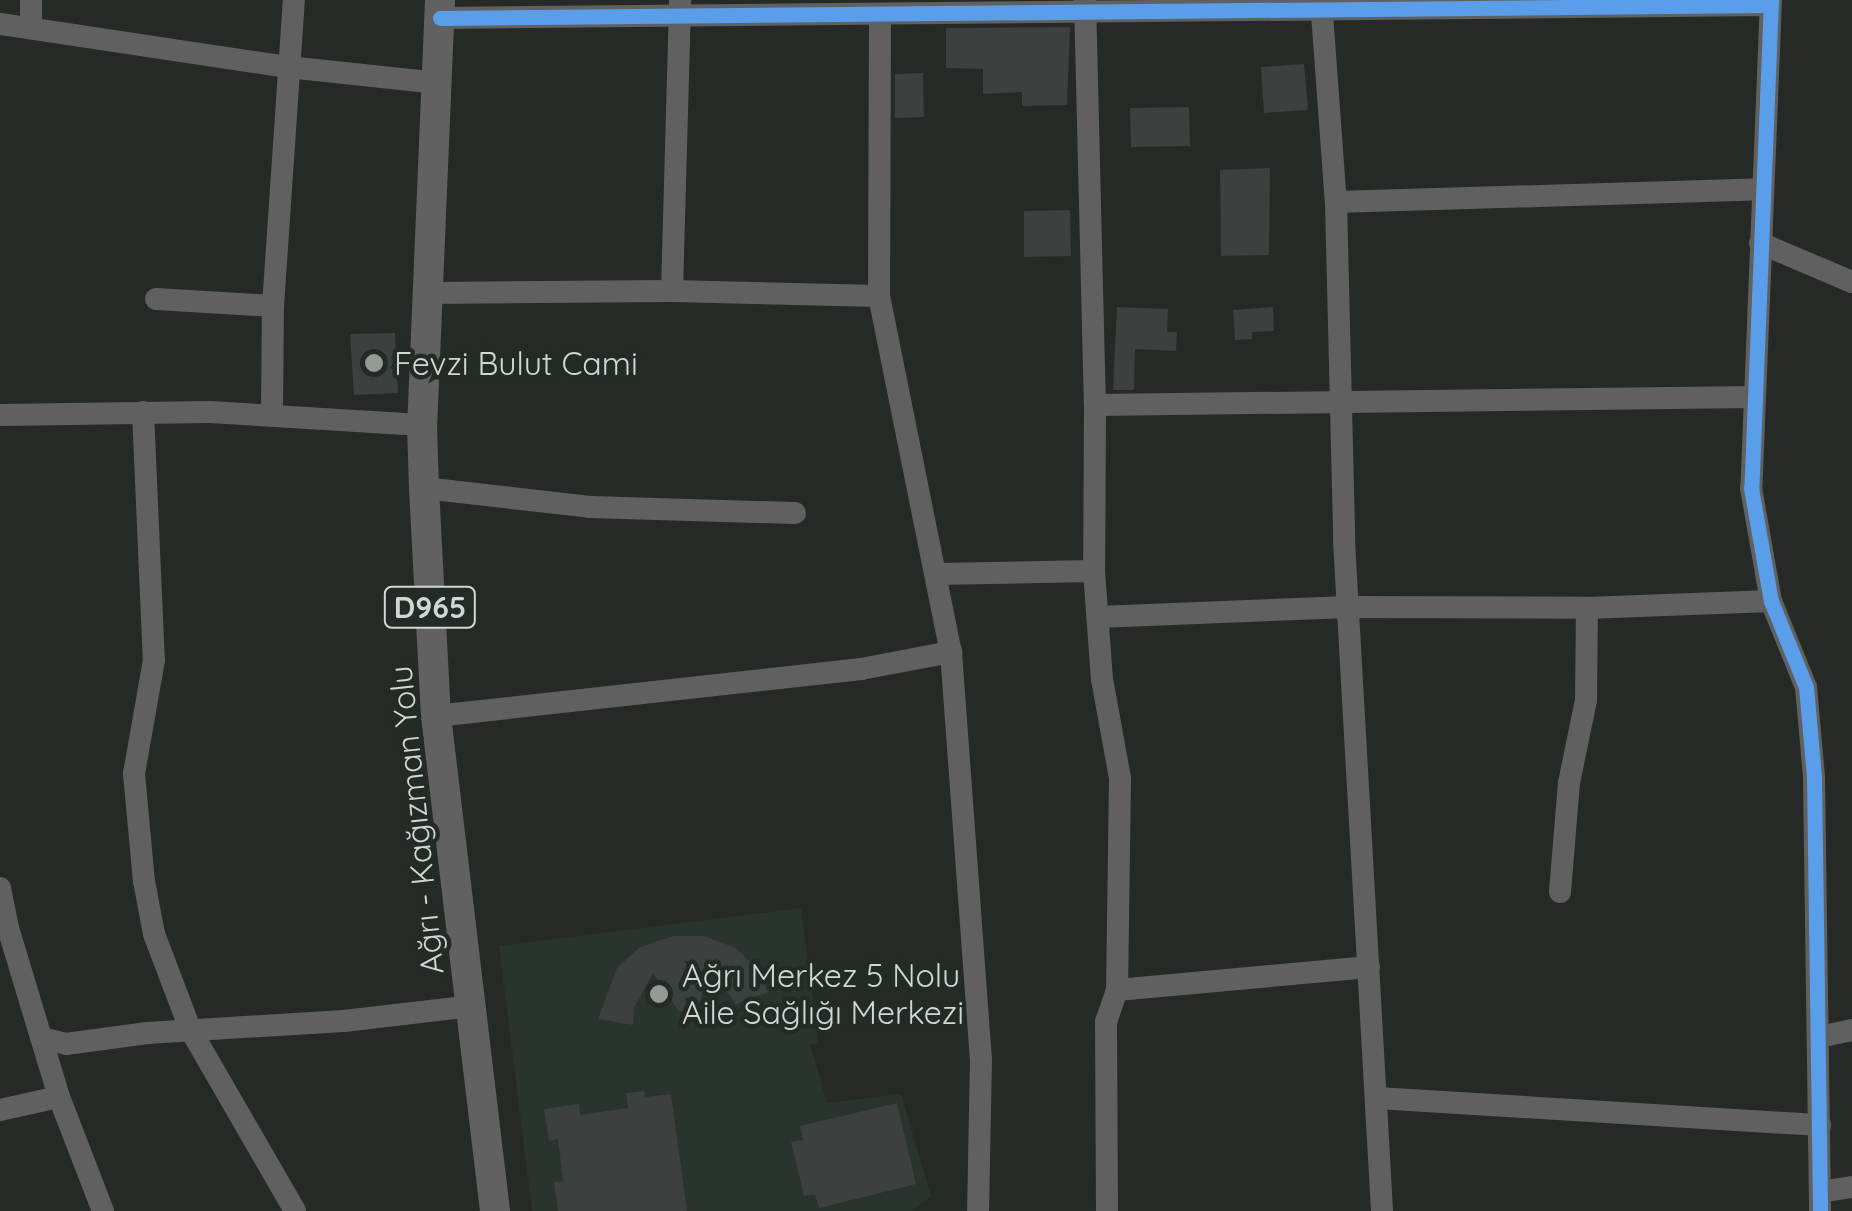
<!DOCTYPE html>
<html>
<head>
<meta charset="utf-8">
<style>
	body { margin:0 }
	#map { position:relative; width:1852px; height:1211px; overflow:hidden; background:#252a27; font-family:Quicksand,sans-serif }
	div>[style] { position:absolute }
	.built>* { inset:0; background:#28342d }
	.building>* { inset:0; background:#3c403e }
	.minor>* { height:22px; margin:-11px; padding:0 11px; transform-origin:11px; border-radius:11px; background:#606060 }
	.major>* { height:30px; margin:-15px; padding:0 15px; transform-origin:15px; border-radius:15px; background:#606160 }
	.cycleway>* { height:15px; margin:-7.5px; padding:0 7.5px; transform-origin:7.5px; border-radius:7.5px; background:#5a9eea }
	.dots>* { width:28px; height:28px; translate:-50% -50%; box-sizing:border-box; border:5px solid #242b27; border-radius:50% }
	span { translate:-50% -50%; white-space:nowrap; text-align:center; line-height:1.15; -webkit-text-stroke:9px #242b27; paint-order:stroke }
	.shield-label span { padding:2px 8px; background:#242b27; border:2px solid; border-radius:8px; -webkit-text-stroke-width:0 }
	.shield-label { font-size:30px; color:#d2d6d4; font-weight:700 }
	.poi-label { font-size:32px; color:#d2d6d4 }
	.left { translate:0 -50%; text-align:left }
	.street-label { font-size:32px; color:#d2d6d4 }
</style>
</head>
<body>
<div id="map">
	<div class="built">
		<i style="clip-path:polygon(801px 908px,818px 1043px,810px 1045px,827px 1103px,901px 1094px,931px 1196px,912px 1211px,532px 1211px,499px 946px)"></i>
	</div>
	<div class="building">
		<i style="clip-path:polygon(1070px 27px,1067px 105px,1022px 106px,1022px 92px,983px 94px,983px 69px,946px 68px,946px 28px)"></i>
		<i style="clip-path:polygon(1304px 64px,1308px 110px,1264px 113px,1261px 67px)"></i>
		<i style="clip-path:polygon(923px 73px,924px 117px,895px 118px,895px 74px)"></i>
		<i style="clip-path:polygon(1189px 107px,1190px 146px,1131px 147px,1130px 108px)"></i>
		<i style="clip-path:polygon(1270px 168px,1269px 255px,1221px 256px,1220px 170px)"></i>
		<i style="clip-path:polygon(1070px 210px,1071px 256px,1024px 257px,1024px 211px)"></i>
		<i style="clip-path:polygon(1117px 307px,1168px 309px,1167px 332px,1177px 332px,1176px 351px,1135px 349px,1134px 390px,1113px 390px)"></i>
		<i style="clip-path:polygon(1273px 307px,1274px 331px,1252px 332px,1252px 339px,1235px 340px,1233px 310px)"></i>
		<i style="clip-path:polygon(395px 333px,398px 393px,354px 395px,350px 334px)"></i>
		<i style="clip-path:polygon(673px 936px,704px 936px,736px 948px,756px 968px,768px 992px,736px 1004px,712px 972px,697px 1008px,679px 1012px,653px 973px,634px 1008px,633px 1025px,598px 1019px,617px 968px,640px 947px)"></i>
		<i style="clip-path:polygon(644px 1091px,645px 1097px,671px 1094px,687px 1211px,558px 1211px,554px 1182px,563px 1181px,558px 1139px,549px 1141px,544px 1109px,579px 1104px,580px 1115px,628px 1108px,626px 1093px)"></i>
		<i style="clip-path:polygon(897px 1103px,916px 1184px,819px 1208px,815px 1194px,804px 1196px,791px 1142px,803px 1140px,800px 1126px)"></i>
	</div>
	<div class="minor">
		<i style="left:1085px;top:0;width:405px;rotate:88.6deg"></i>
		<i style="left:1095px;top:405px;width:166px;rotate:90.3deg"></i>
		<i style="left:1094px;top:571px;width:108px;rotate:85.8deg"></i>
		<i style="left:1102px;top:679px;width:101px;rotate:79.7deg"></i>
		<i style="left:1120px;top:778px;width:212px;rotate:90.8deg"></i>
		<i style="left:1117px;top:990px;width:34px;rotate:109deg"></i>
		<i style="left:1106px;top:1022px;width:189px;rotate:89.7deg"></i>
		<i style="left:1321px;top:0;width:203px;rotate:85.8deg"></i>
		<i style="left:1336px;top:202px;width:339px;rotate:88.6deg"></i>
		<i style="left:1344px;top:541px;width:671px;rotate:86.75deg"></i>
		<i style="left:1771px;top:0;width:488px;rotate:92.3deg"></i>
		<i style="left:1751px;top:488px;width:115px;rotate:80deg"></i>
		<i style="left:1771px;top:601px;width:93px;rotate:67.9deg"></i>
		<i style="left:1806px;top:687px;width:90px;rotate:84.9deg"></i>
		<i style="left:1814px;top:777px;width:434px;rotate:89.2deg"></i>
		<i style="left:880px;top:14px;width:282px;rotate:90.2deg"></i>
		<i style="left:879px;top:296px;width:363px;rotate:78.6deg"></i>
		<i style="left:951px;top:652px;width:407px;rotate:85.8deg"></i>
		<i style="left:981px;top:1058px;width:153px;rotate:91.1deg"></i>
		<i style="left:440px;top:18px;width:1330px;rotate:-0.56deg"></i>
		<i style="left:0;top:24px;width:291px;rotate:8.5deg"></i>
		<i style="left:288px;top:67px;width:151px;rotate:6.1deg"></i>
		<i style="left:31px;top:28px;width:28px;rotate:-90deg"></i>
		<i style="left:1336px;top:202px;width:426px;rotate:-1.7deg"></i>
		<i style="left:1760px;top:243px;width:100px;rotate:23deg"></i>
		<i style="left:672px;top:291px;width:291px;rotate:-88.4deg"></i>
		<i style="left:429px;top:293px;width:243px;rotate:-0.5deg"></i>
		<i style="left:672px;top:291px;width:207px;rotate:1.4deg"></i>
		<i style="left:156px;top:299px;width:117px;rotate:3.4deg"></i>
		<i style="left:1095px;top:405px;width:660px;rotate:-0.69deg"></i>
		<i style="left:143px;top:412px;width:248px;rotate:87.5deg"></i>
		<i style="left:154px;top:660px;width:116px;rotate:100deg"></i>
		<i style="left:134px;top:774px;width:107px;rotate:84.7deg"></i>
		<i style="left:144px;top:881px;width:54px;rotate:79.3deg"></i>
		<i style="left:154px;top:934px;width:102px;rotate:69.2deg"></i>
		<i style="left:190px;top:1029px;width:210px;rotate:60deg"></i>
		<i style="left:272px;top:413px;width:107px;rotate:-89.5deg"></i>
		<i style="left:273px;top:306px;width:307px;rotate:-86.1deg"></i>
		<i style="left:0;top:415px;width:210px;rotate:-0.8deg"></i>
		<i style="left:210px;top:412px;width:212px;rotate:3.5deg"></i>
		<i style="left:424px;top:488px;width:167px;rotate:6.5deg"></i>
		<i style="left:590px;top:507px;width:205px;rotate:1.7deg"></i>
		<i style="left:938px;top:574px;width:156px;rotate:-1.1deg"></i>
		<i style="left:1098px;top:617px;width:251px;rotate:-2.3deg"></i>
		<i style="left:1349px;top:607px;width:238px;rotate:0.2deg"></i>
		<i style="left:1587px;top:608px;width:184px;rotate:-2.2deg"></i>
		<i style="left:436px;top:716px;width:428px;rotate:-6.3deg"></i>
		<i style="left:861px;top:669px;width:92px;rotate:-10.7deg"></i>
		<i style="left:0;top:888px;width:41px;rotate:78.7deg"></i>
		<i style="left:8px;top:928px;width:177px;rotate:73.2deg"></i>
		<i style="left:59px;top:1097px;width:122px;rotate:68.9deg"></i>
		<i style="left:1560px;top:892px;width:109px;rotate:-85.3deg"></i>
		<i style="left:1569px;top:783px;width:85px;rotate:-78.4deg"></i>
		<i style="left:1586px;top:700px;width:92px;rotate:-89.4deg"></i>
		<i style="left:1117px;top:990px;width:253px;rotate:-5.2deg"></i>
		<i style="left:1819px;top:1037px;width:34px;rotate:-12deg"></i>
		<i style="left:41px;top:1038px;width:26px;rotate:13deg"></i>
		<i style="left:66px;top:1044px;width:82px;rotate:-7.7deg"></i>
		<i style="left:147px;top:1033px;width:197px;rotate:-3.5deg"></i>
		<i style="left:344px;top:1021px;width:128px;rotate:-6.7deg"></i>
		<i style="left:1377px;top:1098px;width:444px;rotate:3.5deg"></i>
		<i style="left:0;top:1110px;width:60px;rotate:-12.4deg"></i>
		<i style="left:1820px;top:1192px;width:32px;rotate:-9deg"></i>
	</div>
	<div class="major">
		<i style="left:440px;top:0;width:425px;rotate:92.4deg"></i>
		<i style="left:422px;top:425px;width:63px;rotate:88.2deg"></i>
		<i style="left:424px;top:488px;width:228px;rotate:87deg"></i>
		<i style="left:436px;top:716px;width:499px;rotate:83.2deg"></i>
	</div>
	<div class="cycleway">
		<i style="left:1771px;top:0;width:488px;rotate:92.3deg"></i>
		<i style="left:1751px;top:488px;width:115px;rotate:80deg"></i>
		<i style="left:1771px;top:601px;width:93px;rotate:67.9deg"></i>
		<i style="left:1806px;top:687px;width:90px;rotate:84.9deg"></i>
		<i style="left:1814px;top:777px;width:434px;rotate:89.2deg"></i>
		<i style="left:440px;top:18px;width:1330px;rotate:-0.56deg"></i>
	</div>
	<div class="dots">
		<i style="left:374px;top:363px;background:#959a97"></i>
		<i style="left:659px;top:994px;background:#959a97"></i>
	</div>
	<div class="shield-label">
		<span style="left:430px;top:607px">D965</span>
	</div>
	<div class="poi-label">
		<span class="left" style="left:394px;top:363px">Fevzi Bulut Cami</span>
		<span class="left" style="left:682px;top:994px">Ağrı Merkez 5 Nolu<br>Aile Sağlığı Merkezi</span>
	</div>
	<div class="street-label">
		<span style="left:416px;top:820px;rotate:-96deg">Ağrı - Kağızman Yolu</span>
	</div>
</div>
</body>
</html>
